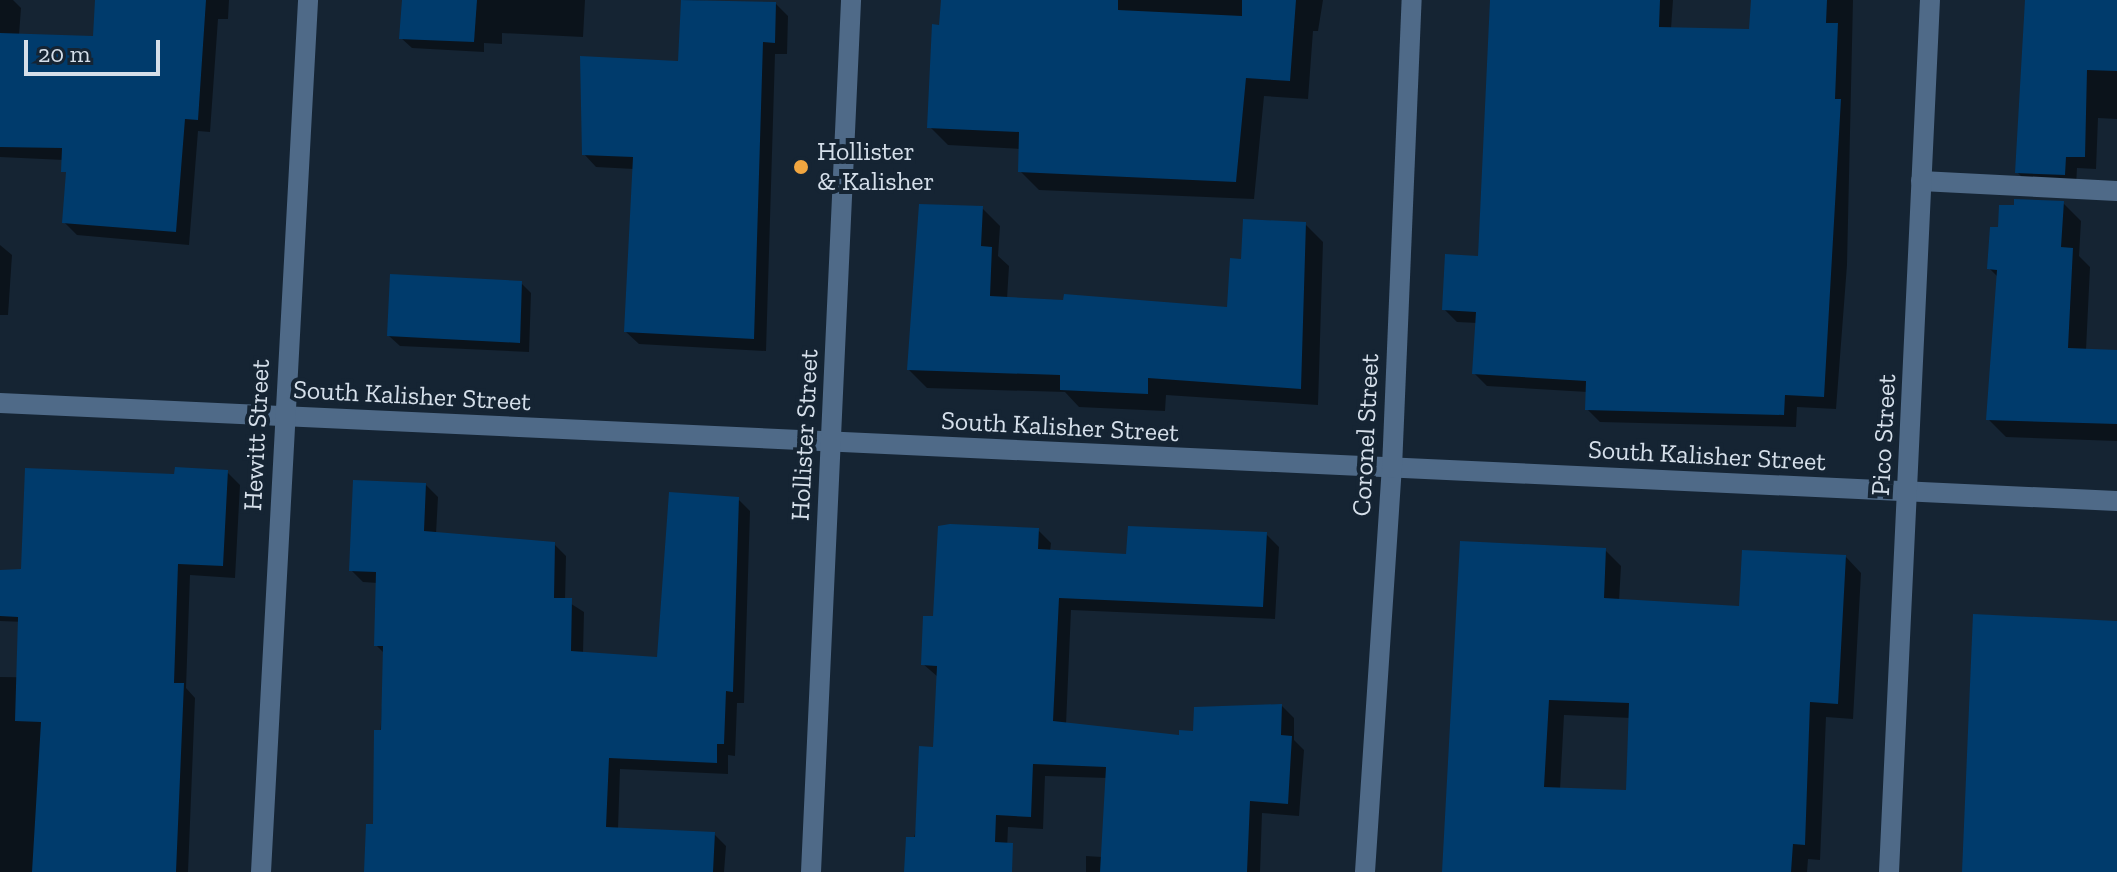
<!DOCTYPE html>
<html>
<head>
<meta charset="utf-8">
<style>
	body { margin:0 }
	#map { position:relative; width:2117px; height:872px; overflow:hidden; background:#152433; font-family:"Zilla Slab",serif }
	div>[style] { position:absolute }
	.shadow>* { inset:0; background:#0007 }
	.building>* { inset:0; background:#003b6c }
	.minor>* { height:20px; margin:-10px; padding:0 10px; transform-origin:10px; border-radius:10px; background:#4f6a88 }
	.dots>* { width:22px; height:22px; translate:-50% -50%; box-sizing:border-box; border:4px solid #152433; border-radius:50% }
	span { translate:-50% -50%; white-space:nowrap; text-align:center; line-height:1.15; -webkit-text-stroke:8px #152433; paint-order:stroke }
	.poi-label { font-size:26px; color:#d5dfea }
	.left { translate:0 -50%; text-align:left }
	.street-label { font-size:26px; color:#d5dfea }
	.scale { position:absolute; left:24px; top:40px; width:136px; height:36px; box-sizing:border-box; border:4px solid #d5dfea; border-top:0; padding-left:10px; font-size:24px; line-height:28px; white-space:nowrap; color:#d5dfea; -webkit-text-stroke:6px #152433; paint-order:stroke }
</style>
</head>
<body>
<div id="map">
	<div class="shadow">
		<i style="clip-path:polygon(0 0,13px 0,21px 8px,19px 35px,95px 38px,97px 0,229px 0,228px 19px,218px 19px,210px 132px,198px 131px,189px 245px,77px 235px,64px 222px,68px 177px,64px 160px,0 157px)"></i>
		<i style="clip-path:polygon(403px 0,585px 0,583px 37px,502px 33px,502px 44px,484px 43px,484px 52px,412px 48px,401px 38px)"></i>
		<i style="clip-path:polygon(683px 0,776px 4px,788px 16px,787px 54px,775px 54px,766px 351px,639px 344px,626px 332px,634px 169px,596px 167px,584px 154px,680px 63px)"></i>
		<i style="clip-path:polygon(943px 0,1323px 0,1318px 31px,1313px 31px,1308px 99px,1264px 96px,1254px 199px,1039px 190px,1020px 171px,1021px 149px,948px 145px,930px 127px)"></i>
		<i style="clip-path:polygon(1491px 0,1673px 0,1671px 29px,1751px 31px,1753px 0,1853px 0,1847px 265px,1836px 409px,1797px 407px,1796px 427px,1600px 422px,1587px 409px,1588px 392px,1487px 386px,1474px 373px,1478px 323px,1457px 322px,1444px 309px,1480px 258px)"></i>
		<i style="clip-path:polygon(2027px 0,2117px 0,2117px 119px,2098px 118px,2096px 169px,2077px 168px,2076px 186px,2029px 184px,2017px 172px)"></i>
		<i style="clip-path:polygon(2063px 203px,2081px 221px,2079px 256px,2090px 267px,2086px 350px,2117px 352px,2117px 441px,2006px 437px,1988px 419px,1999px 278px,1989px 268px,2000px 229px)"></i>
		<i style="clip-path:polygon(982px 208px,1000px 226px,998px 256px,1009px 266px,1007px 299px,1229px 309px,1242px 261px,1305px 224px,1323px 242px,1318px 405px,1166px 395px,1165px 411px,1079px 407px,1065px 392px,927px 388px,909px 370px)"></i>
		<i style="clip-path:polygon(0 245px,12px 255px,8px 315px,0 315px)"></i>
		<i style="clip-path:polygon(521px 283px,531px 293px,529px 352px,400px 346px,389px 336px)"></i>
		<i style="clip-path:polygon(227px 472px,240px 485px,235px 578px,190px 575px,186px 688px,195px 698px,188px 872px,0 872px,0 677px,73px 678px,75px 624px,0 621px,0 571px,23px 571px,176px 476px)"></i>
		<i style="clip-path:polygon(426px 485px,438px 497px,436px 534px,554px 544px,566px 556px,565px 600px,584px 612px,583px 654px,659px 659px,738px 499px,750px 511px,744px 703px,737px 703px,735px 756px,728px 755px,728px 774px,620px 769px,618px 829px,714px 834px,726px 846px,724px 872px,366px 872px,375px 826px,385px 654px,376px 645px,378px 583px,363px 582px,351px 570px)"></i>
		<i style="clip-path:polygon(1038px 530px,1051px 543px,1050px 552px,1128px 557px,1266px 534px,1279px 547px,1275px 619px,1071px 610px,1066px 725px,1181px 737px,1282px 706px,1294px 718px,1294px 740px,1304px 750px,1299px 816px,1262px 813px,1260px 872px,1086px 872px,1086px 856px,1102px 857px,1107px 778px,1045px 776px,1043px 829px,1008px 827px,1006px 872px,906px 872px,935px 749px,938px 677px,923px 664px,935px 618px)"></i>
		<i style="clip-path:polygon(evenodd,1605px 550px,1621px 566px,1619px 601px,1740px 608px,1846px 557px,1861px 573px,1853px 719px,1826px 717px,1820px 860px,1808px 859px,1807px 872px,1445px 872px,1605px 550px,1564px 715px,1631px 718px,1628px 792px,1560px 790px,1564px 715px)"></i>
	</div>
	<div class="building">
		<i style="clip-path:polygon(95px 0,206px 0,198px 120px,185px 119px,176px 232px,62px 223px,66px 172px,61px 172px,62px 148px,0 147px,0 33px,93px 36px)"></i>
		<i style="clip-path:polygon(402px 0,477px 0,474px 42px,399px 39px)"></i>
		<i style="clip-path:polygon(681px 0,776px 2px,775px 43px,763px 42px,754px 339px,624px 332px,633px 157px,582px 155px,580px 56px,678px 61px)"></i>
		<i style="clip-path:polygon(941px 0,1118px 0,1118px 10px,1242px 16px,1242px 0,1296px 0,1290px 81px,1246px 78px,1236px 182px,1018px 172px,1019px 132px,927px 128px,932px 24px,939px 25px)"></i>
		<i style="clip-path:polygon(1490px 0,1660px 0,1659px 27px,1749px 29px,1751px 0,1827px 0,1826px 23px,1838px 23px,1835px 99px,1841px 99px,1824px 397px,1785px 395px,1784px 415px,1585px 410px,1586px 381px,1472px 374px,1476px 312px,1442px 310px,1445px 254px,1478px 256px)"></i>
		<i style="clip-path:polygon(2025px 0,2117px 0,2117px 71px,2087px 70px,2085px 157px,2066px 157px,2065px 175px,2015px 173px)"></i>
		<i style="clip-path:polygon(2014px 199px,2064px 201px,2061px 247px,2073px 248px,2068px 348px,2117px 350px,2117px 424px,1986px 420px,1997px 270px,1987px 269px,1990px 227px,1998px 227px,1999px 205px,2014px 205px)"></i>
		<i style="clip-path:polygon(919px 204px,983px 206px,981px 246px,992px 247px,990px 296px,1063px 300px,1064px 294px,1227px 307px,1230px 258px,1241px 259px,1243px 219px,1306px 222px,1301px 389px,1148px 378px,1148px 394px,1060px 390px,1060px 375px,907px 370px)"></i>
		<i style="clip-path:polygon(390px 274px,522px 281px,520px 343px,387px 336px)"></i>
		<i style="clip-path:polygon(175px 467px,228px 470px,223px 566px,178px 564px,174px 683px,184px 683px,176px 872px,32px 872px,41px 722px,15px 721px,18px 617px,0 616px,0 570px,21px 569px,25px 468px,174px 474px)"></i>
		<i style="clip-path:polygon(353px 480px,426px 483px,424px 531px,555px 542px,554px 598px,572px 598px,571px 651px,657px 657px,669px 492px,739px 497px,733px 692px,726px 691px,724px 744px,717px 744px,717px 763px,609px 758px,606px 827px,715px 832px,713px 872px,364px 872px,366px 824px,373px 824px,374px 730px,381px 730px,383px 646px,374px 646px,376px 572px,349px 571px)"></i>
		<i style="clip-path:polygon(950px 524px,1039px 528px,1038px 549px,1126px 554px,1128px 526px,1267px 532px,1263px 607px,1059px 598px,1053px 721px,1179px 735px,1179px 730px,1193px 731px,1194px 707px,1282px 704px,1281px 735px,1292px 736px,1288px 804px,1250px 801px,1247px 872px,1100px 872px,1106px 767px,1033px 764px,1031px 817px,996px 815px,995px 842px,1013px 843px,1012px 872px,904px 872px,906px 837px,915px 837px,919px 746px,933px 747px,937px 666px,921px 665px,923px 616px,933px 616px,938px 526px)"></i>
		<i style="clip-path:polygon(evenodd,1460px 541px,1606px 548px,1604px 598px,1739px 606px,1742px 550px,1846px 555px,1838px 704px,1810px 702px,1805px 845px,1793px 844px,1791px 872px,1442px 872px,1460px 541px,1549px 700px,1629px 703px,1626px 790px,1544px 787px,1549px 700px)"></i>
		<i style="clip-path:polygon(1973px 614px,2117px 621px,2117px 872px,1962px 872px)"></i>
	</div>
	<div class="minor">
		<i style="left:1921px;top:181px;width:196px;rotate:2.9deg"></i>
		<i style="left:0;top:403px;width:2119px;rotate:2.65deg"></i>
		<i style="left:261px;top:872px;width:873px;rotate:-86.91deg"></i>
		<i style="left:811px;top:872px;width:873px;rotate:-87.37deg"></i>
		<i style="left:1365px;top:872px;width:405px;rotate:-86.2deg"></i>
		<i style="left:1392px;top:468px;width:468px;rotate:-87.6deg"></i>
		<i style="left:1889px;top:872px;width:873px;rotate:-87.31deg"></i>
	</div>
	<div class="dots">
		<i style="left:801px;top:167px;background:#f1a640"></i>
	</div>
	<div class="poi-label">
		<span class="left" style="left:817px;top:167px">Hollister<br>&amp; Kalisher</span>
	</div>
	<div class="street-label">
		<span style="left:412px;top:396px;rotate:3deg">South Kalisher Street</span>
		<span style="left:1060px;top:427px;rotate:3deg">South Kalisher Street</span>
		<span style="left:257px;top:435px;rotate:-87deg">Hewitt Street</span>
		<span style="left:805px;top:435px;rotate:-87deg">Hollister Street</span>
		<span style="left:1366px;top:435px;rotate:-87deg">Coronel Street</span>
		<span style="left:1884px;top:435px;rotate:-87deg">Pico Street</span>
		<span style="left:1707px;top:456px;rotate:3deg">South Kalisher Street</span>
	</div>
	<div class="scale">20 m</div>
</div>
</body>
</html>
